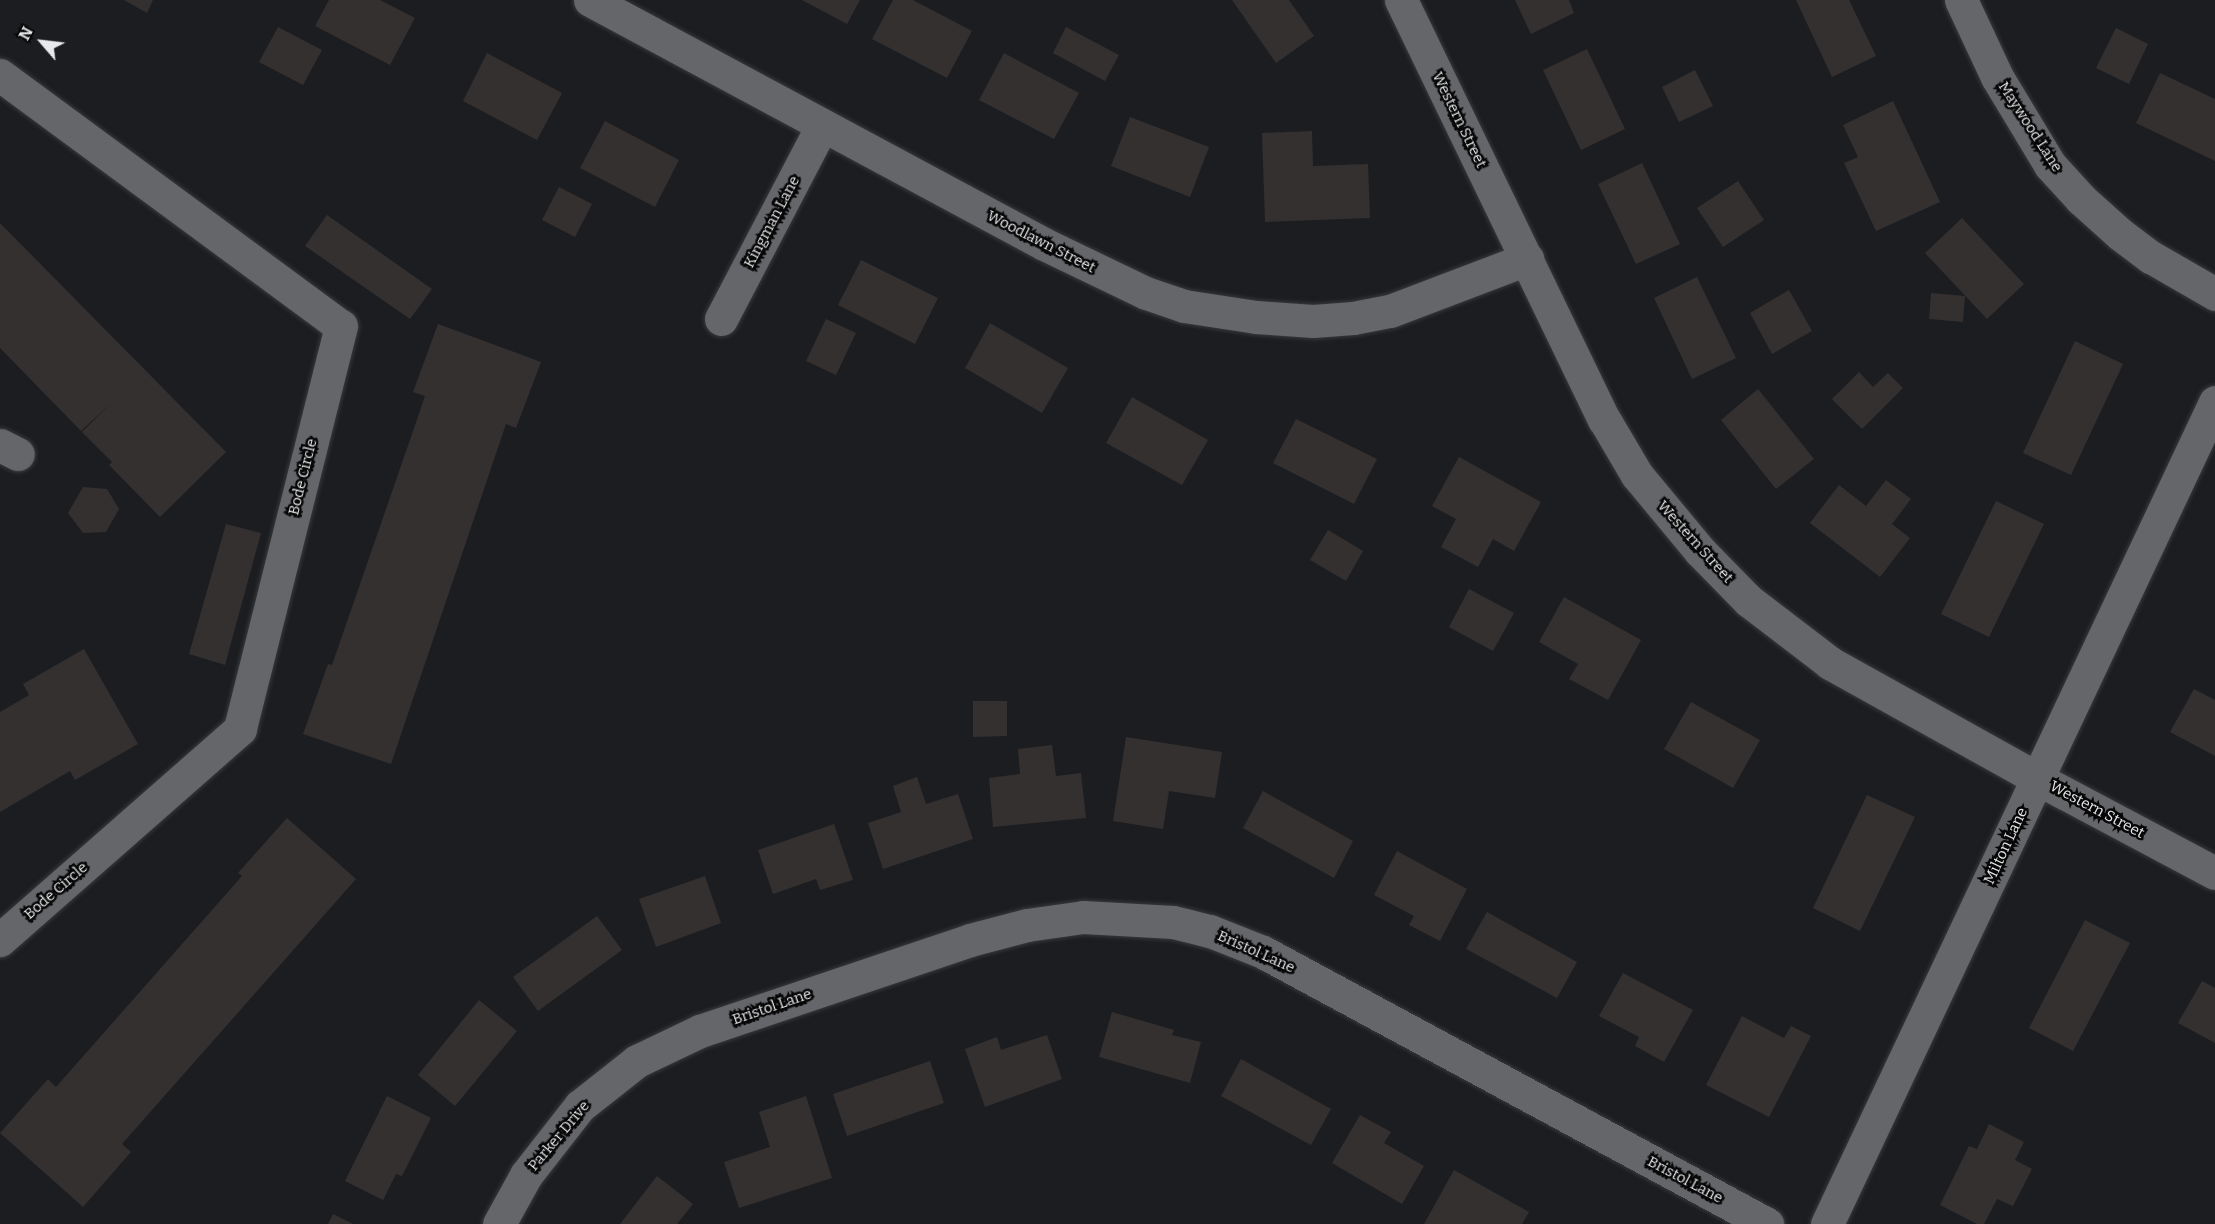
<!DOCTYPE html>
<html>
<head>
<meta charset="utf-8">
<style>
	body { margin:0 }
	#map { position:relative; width:2215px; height:1224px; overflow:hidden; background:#1b1d20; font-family:Bitter,serif }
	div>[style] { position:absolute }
	.building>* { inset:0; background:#353030 }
	.roads { filter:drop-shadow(0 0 2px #38393c) drop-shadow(0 0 2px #38393c) }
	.minor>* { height:33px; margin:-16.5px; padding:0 16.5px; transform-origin:16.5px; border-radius:16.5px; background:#65666a }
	span { translate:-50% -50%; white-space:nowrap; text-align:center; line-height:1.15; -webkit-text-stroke:5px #070708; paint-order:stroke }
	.street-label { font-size:15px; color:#e8e9eb }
	.north { position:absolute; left:12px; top:12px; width:60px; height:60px; -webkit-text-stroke:4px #070708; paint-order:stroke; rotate:298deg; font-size:16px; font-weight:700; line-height:24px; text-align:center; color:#e8e9eb }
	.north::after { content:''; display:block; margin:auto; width:21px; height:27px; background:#e8e9eb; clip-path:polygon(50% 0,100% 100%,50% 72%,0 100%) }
</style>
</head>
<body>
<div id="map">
	<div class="building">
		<i style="clip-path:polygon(124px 0,153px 0,147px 13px)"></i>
		<i style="clip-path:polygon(329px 0,380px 0,415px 18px,390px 65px,315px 26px)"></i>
		<i style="clip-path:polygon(802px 0,860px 0,847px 24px)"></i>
		<i style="clip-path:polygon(893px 0,913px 0,972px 31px,947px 78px,872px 39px)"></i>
		<i style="clip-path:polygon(1232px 0,1289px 0,1314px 36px,1276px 63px)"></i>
		<i style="clip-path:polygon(1515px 0,1569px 0,1574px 13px,1531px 34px)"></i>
		<i style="clip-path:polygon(1796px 0,1849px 0,1876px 56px,1832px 77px)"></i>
		<i style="clip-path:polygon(278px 27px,322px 50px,303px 85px,259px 62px)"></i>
		<i style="clip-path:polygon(1066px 27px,1119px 55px,1105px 81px,1053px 53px)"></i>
		<i style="clip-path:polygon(2116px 28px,2148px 44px,2129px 84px,2096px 68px)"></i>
		<i style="clip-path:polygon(1587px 49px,1625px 129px,1581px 150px,1543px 70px)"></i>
		<i style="clip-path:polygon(487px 53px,562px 93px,537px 140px,463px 101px)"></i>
		<i style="clip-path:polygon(1004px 53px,1079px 93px,1054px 139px,979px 100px)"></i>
		<i style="clip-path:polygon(1695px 70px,1713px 106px,1679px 122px,1662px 87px)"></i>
		<i style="clip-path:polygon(2160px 73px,2215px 99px,2215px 161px,2136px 123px)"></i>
		<i style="clip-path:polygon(1893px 101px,1940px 202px,1876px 231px,1844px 163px,1858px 157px,1843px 125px)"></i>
		<i style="clip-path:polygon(1130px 117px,1209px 147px,1190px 197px,1111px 166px)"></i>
		<i style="clip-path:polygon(605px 121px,679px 160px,655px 207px,580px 168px)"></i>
		<i style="clip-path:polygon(1312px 131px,1313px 166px,1368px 164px,1370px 218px,1265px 222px,1262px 133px)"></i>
		<i style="clip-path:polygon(1642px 163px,1680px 244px,1636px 264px,1598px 184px)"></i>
		<i style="clip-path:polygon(1738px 181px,1764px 220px,1723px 247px,1697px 208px)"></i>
		<i style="clip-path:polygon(559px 187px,592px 204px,575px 237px,542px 220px)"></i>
		<i style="clip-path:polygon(327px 215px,432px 289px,410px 319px,305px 246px)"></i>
		<i style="clip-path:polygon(1962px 218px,2024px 284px,1987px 319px,1925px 253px)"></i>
		<i style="clip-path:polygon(0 223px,226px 452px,160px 517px,109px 465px,112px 462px,82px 432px,111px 403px,81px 431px,0 348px)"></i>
		<i style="clip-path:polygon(861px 260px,938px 298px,915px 344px,838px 305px)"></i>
		<i style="clip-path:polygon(1697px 277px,1736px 358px,1692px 379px,1654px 298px)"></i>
		<i style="clip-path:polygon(1789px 290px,1812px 331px,1772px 354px,1750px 313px)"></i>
		<i style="clip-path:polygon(1931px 293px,1965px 296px,1963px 322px,1929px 319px)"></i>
		<i style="clip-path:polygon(826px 319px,856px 333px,836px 375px,806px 361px)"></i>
		<i style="clip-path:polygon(990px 323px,1068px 368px,1042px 413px,965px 368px)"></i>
		<i style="clip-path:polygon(438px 324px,541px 362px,516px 428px,506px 424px,391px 764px,303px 734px,328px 664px,332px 665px,412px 434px,425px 396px,413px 392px)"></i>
		<i style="clip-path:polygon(2075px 341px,2123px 364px,2071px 475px,2023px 453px)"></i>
		<i style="clip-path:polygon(1859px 372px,1873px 387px,1888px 373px,1903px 388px,1862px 429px,1832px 399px)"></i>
		<i style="clip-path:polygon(1758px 389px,1814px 459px,1776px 489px,1721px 420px)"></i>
		<i style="clip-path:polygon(1132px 397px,1208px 440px,1182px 485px,1106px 443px)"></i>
		<i style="clip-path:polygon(1296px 419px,1377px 459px,1354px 504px,1273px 463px)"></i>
		<i style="clip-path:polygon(1459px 457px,1541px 502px,1514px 551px,1493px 539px,1478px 567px,1441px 547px,1456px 519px,1432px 506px)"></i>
		<i style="clip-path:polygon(1886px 480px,1911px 499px,1892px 524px,1910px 538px,1880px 577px,1810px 523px,1839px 485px,1866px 506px)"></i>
		<i style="clip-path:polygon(83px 487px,107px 489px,119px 509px,106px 532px,83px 533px,68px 513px)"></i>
		<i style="clip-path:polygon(1996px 501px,2044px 524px,1989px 637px,1941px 614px)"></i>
		<i style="clip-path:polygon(226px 524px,261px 533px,225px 665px,189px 654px)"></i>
		<i style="clip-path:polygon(1328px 530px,1363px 551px,1346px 581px,1310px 560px)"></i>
		<i style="clip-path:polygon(1469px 589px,1514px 613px,1493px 651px,1449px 627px)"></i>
		<i style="clip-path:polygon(1564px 597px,1641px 640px,1608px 700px,1569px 679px,1578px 664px,1539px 642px)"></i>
		<i style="clip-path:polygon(84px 649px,138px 744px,75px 780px,70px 771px,0 812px,0 712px,29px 695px,23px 684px)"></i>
		<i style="clip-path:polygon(2194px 689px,2215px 700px,2215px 756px,2170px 732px)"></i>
		<i style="clip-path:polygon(973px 701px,1007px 701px,1007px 736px,973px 737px)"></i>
		<i style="clip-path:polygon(1691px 702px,1760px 740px,1733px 788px,1664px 749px)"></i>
		<i style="clip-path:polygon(1126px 737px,1222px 752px,1215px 798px,1169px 791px,1163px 829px,1113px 821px)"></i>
		<i style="clip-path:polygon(1052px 745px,1056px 776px,1081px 773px,1086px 818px,993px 827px,989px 778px,1020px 774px,1018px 749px)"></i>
		<i style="clip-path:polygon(917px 777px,926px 804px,958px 794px,973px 839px,883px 869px,868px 823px,901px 812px,893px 786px)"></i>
		<i style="clip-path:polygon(1263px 791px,1353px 841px,1334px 878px,1243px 828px)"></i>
		<i style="clip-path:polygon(1867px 795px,1915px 817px,1860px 931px,1813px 908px)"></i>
		<i style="clip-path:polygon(287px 818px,356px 879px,122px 1144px,131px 1152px,83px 1207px,0 1133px,48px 1079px,56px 1087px,242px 876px,238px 873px)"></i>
		<i style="clip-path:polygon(834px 824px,853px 880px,820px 890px,816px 879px,773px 894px,758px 850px)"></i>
		<i style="clip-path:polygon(1397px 851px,1467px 889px,1440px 941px,1409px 925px,1414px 916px,1374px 895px)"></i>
		<i style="clip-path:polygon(705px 876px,721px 923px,656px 947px,639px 899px)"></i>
		<i style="clip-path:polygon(1487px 912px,1577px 962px,1557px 998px,1466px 949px)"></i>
		<i style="clip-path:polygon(597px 916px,622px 950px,538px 1011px,513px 977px)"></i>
		<i style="clip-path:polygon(2085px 920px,2130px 943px,2073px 1051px,2029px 1028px)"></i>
		<i style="clip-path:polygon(1623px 973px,1693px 1010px,1664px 1062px,1635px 1046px,1639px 1037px,1599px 1016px)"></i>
		<i style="clip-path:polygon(2202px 981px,2215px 988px,2215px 1043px,2178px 1023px)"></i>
		<i style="clip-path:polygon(479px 1000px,517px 1031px,455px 1106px,418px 1075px)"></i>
		<i style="clip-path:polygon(1112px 1012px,1174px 1030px,1172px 1035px,1201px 1042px,1190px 1083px,1099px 1057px)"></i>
		<i style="clip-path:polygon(1742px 1016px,1784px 1038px,1791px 1026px,1811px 1036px,1769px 1117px,1706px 1085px)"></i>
		<i style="clip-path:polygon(1047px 1035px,1062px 1079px,985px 1107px,965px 1049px,997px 1037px,1001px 1050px)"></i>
		<i style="clip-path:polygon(1241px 1059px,1331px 1109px,1311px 1145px,1221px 1096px)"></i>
		<i style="clip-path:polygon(930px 1061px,944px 1103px,847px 1136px,833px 1094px)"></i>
		<i style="clip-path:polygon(387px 1096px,431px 1118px,402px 1176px,396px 1174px,383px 1200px,345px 1181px)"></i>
		<i style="clip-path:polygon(806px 1096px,832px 1178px,739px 1208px,724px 1162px,770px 1147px,759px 1112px)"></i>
		<i style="clip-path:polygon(1360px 1115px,1391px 1132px,1384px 1143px,1424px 1166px,1402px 1204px,1332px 1163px)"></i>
		<i style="clip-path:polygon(1989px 1124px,2024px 1142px,2015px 1160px,2032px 1169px,2013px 1206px,1997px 1199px,1984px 1224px,1977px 1224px,1940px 1205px,1969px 1146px,1977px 1149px)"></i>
		<i style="clip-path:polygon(1454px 1170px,1529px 1212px,1522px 1224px,1424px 1224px)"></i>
		<i style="clip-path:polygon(657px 1176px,693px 1204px,677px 1224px,620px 1224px)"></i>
		<i style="clip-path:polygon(333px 1214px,353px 1224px,328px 1224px)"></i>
	</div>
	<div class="roads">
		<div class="minor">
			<i style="left:590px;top:0;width:515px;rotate:28.26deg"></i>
			<i style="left:1044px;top:244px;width:113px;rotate:25.7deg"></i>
			<i style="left:1146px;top:293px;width:40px;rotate:18.9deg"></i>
			<i style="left:1184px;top:306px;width:73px;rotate:8.7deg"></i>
			<i style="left:1256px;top:317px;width:57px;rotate:4deg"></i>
			<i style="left:1313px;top:321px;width:40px;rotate:-4.3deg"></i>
			<i style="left:1353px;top:318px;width:38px;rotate:-11deg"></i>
			<i style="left:1390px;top:311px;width:147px;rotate:-20.8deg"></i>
			<i style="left:1401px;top:0;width:466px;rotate:64.2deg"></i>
			<i style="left:1604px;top:419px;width:65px;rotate:59.5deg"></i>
			<i style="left:1637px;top:475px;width:99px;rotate:50.3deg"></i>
			<i style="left:1700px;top:551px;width:70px;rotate:45.6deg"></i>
			<i style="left:1749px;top:601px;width:102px;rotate:37.4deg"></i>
			<i style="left:1830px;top:663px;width:238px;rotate:29.1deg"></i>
			<i style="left:2038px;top:779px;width:200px;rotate:28deg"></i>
			<i style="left:1961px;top:0;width:85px;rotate:64.9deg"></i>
			<i style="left:1997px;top:77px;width:103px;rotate:58.9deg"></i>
			<i style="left:2050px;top:165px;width:46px;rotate:47.6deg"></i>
			<i style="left:2081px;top:199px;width:52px;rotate:41.9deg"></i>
			<i style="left:2120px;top:234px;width:39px;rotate:37deg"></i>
			<i style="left:2151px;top:257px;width:74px;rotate:30deg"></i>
			<i style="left:0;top:75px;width:423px;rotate:36.4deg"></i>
			<i style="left:341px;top:326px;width:415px;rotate:104.1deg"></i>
			<i style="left:240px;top:729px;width:320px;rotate:138.7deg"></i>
			<i style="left:721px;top:319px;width:218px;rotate:-62.4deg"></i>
			<i style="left:0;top:445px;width:20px;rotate:27deg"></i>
			<i style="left:499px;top:1224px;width:56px;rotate:-61.1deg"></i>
			<i style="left:526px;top:1175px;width:88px;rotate:-52deg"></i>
			<i style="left:580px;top:1106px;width:73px;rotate:-38.3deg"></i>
			<i style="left:637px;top:1061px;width:70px;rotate:-25.5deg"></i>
			<i style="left:700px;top:1031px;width:285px;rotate:-18.6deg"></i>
			<i style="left:970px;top:940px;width:59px;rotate:-14.7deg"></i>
			<i style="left:1027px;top:925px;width:57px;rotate:-8.1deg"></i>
			<i style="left:1083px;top:917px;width:90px;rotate:3.2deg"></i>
			<i style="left:1173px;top:922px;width:38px;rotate:14deg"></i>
			<i style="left:1210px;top:931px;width:57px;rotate:21.6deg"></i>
			<i style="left:1263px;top:952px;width:573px;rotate:28.35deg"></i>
			<i style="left:1827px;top:1224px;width:909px;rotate:-64.73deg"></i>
		</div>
	</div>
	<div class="street-label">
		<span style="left:1459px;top:120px;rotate:64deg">Western Street</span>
		<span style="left:2030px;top:127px;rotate:57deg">Maywood Lane</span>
		<span style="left:772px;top:222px;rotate:-62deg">Kingman Lane</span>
		<span style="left:1041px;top:242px;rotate:27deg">Woodlawn Street</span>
		<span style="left:303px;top:477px;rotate:-76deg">Bode Circle</span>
		<span style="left:1695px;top:542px;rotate:48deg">Western Street</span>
		<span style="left:2097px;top:810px;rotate:28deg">Western Street</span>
		<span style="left:2006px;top:846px;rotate:-65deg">Milton Lane</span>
		<span style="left:56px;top:891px;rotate:-41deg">Bode Circle</span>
		<span style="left:1256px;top:952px;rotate:24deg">Bristol Lane</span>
		<span style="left:772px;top:1007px;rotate:-19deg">Bristol Lane</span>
		<span style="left:559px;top:1136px;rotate:-50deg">Parker Drive</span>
		<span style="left:1685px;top:1180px;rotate:28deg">Bristol Lane</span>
	</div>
	<div class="north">N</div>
</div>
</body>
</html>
